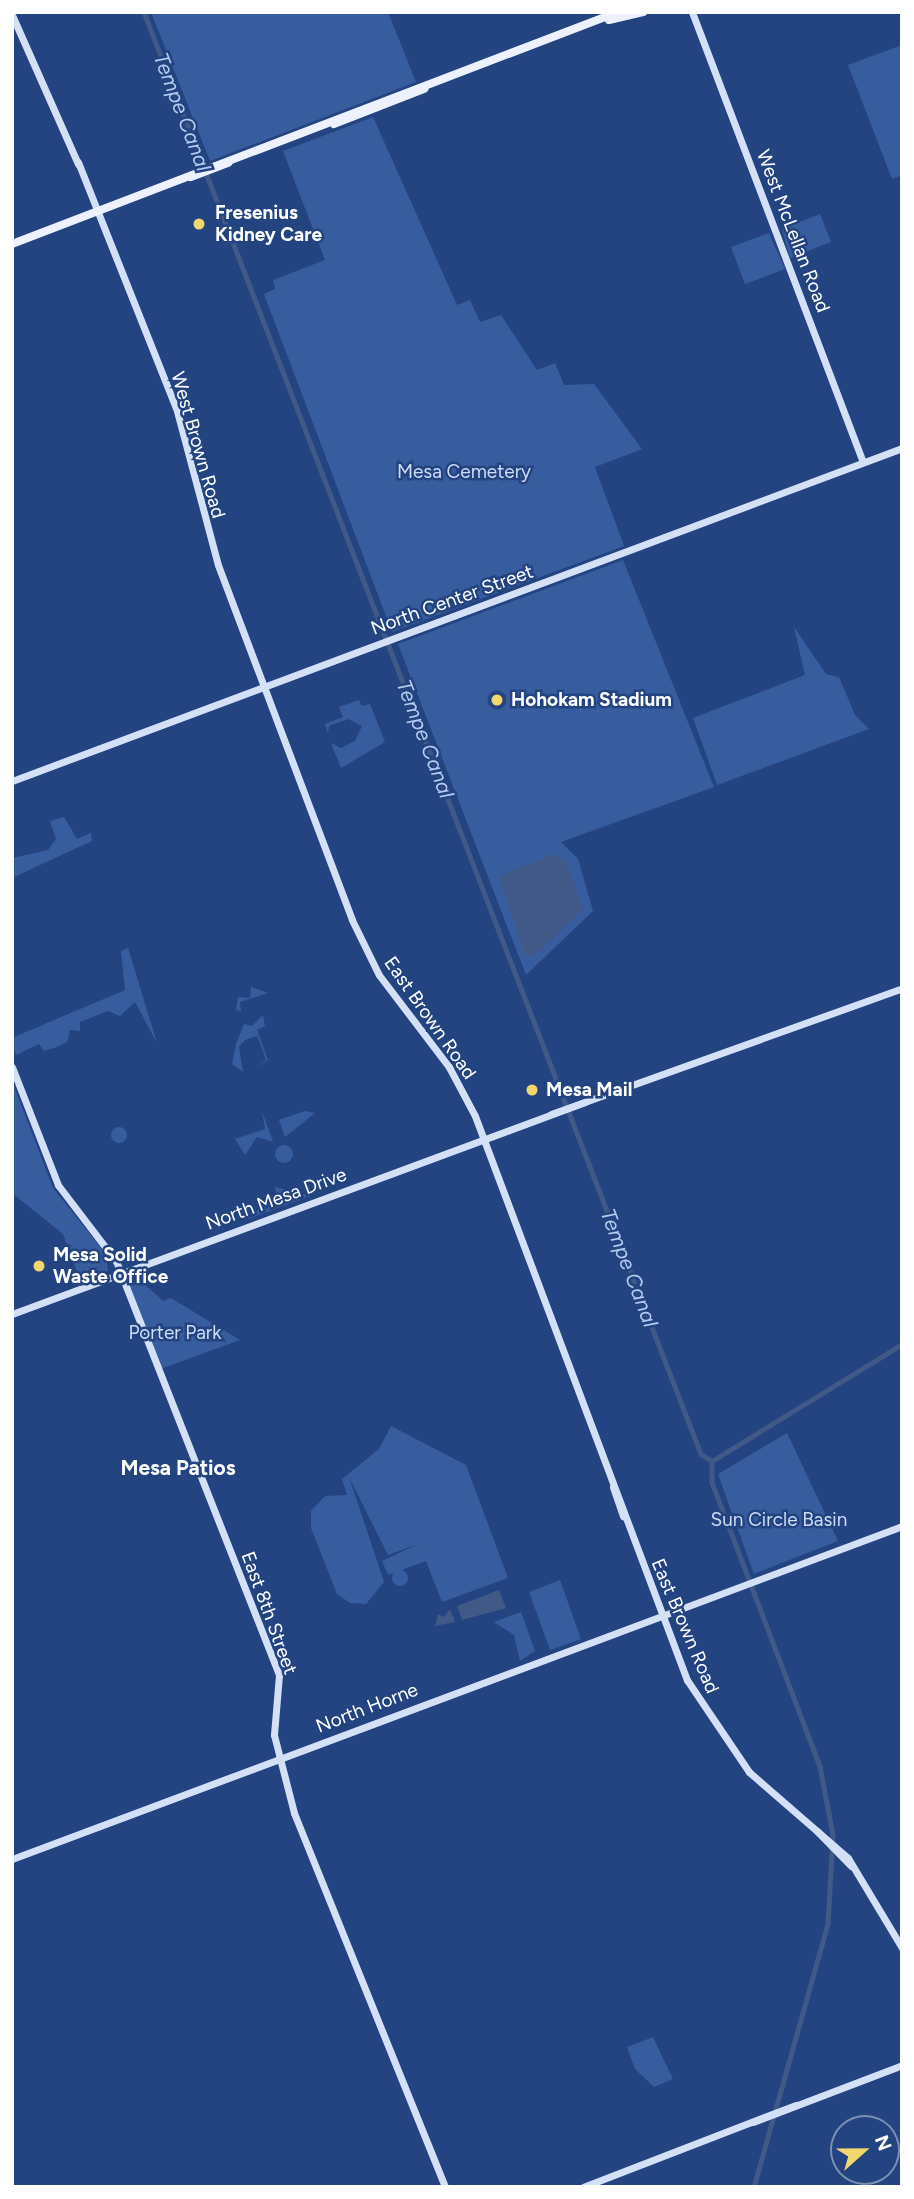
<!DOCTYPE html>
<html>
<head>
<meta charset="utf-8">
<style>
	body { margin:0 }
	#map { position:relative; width:914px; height:2199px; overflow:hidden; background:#234481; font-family:Figtree,sans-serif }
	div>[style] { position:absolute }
	.green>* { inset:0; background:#385d9e }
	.round { border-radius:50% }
	.water>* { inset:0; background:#415986 }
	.canal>* { height:4.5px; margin:-2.25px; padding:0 2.25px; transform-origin:2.25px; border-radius:2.25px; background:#415986 }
	.secondary>* { height:7px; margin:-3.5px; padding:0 3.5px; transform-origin:3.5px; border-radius:3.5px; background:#d4e0f6 }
	.primary>* { height:8px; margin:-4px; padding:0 4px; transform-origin:4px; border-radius:4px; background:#ecf1fd }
	.dots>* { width:19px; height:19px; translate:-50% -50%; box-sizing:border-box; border:4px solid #234481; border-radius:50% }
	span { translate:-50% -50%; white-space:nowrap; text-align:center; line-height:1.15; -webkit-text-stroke:5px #234481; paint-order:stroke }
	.poi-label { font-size:19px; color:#fff; font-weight:700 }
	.left { translate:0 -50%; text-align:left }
	.street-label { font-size:19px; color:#fff }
	.park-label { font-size:19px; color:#cddcf5 }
	.water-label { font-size:21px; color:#b5cbef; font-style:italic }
	.neighbourhood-label { font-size:21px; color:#fff; font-weight:700 }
	.frame { position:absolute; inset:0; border:14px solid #fff; pointer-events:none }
	.north { position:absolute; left:830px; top:2115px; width:70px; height:70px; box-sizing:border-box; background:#234481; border:2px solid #7b8fb3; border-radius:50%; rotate:69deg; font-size:19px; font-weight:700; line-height:28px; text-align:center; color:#fff }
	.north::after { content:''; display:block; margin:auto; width:24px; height:32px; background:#f2d76d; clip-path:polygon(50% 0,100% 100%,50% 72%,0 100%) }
</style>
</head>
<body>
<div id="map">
	<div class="green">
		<i style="clip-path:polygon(151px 12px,388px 12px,416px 82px,210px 161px)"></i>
		<i style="clip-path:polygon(902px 45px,902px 175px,892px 179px,848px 65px)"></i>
		<i style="clip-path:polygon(373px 117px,457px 305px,470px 300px,480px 322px,501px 315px,537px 370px,555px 363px,564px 385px,594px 384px,642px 449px,595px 467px,624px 546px,392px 632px,264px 294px,275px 289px,273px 280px,325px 260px,283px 151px)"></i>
		<i style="clip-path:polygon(820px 214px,831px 242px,790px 258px,782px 229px)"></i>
		<i style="clip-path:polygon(769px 233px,785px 269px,745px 284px,731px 247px)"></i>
		<i style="clip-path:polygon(623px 560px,714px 787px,561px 842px,578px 859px,593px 911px,526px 975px,398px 644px)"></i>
		<i style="clip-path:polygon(794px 627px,826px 674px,839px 677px,855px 715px,869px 729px,717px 785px,693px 718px,805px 675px)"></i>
		<i style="clip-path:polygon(359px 700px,362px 706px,370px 704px,385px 742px,341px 768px,331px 743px,341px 748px,355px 741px,362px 726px,348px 719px,329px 726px,328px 733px,325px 724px,343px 717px,339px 707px)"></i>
		<i style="clip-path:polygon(64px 817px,77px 839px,91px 833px,92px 841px,12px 878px,12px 858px,48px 850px,56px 839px,50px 821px)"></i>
		<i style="clip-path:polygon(128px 948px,157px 1043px,135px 1002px,120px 1016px,108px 1011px,80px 1022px,80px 1031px,70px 1030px,67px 1042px,54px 1048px,44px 1051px,39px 1044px,16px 1055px,12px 1038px,125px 990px,121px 951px)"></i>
		<i style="clip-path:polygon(251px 987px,268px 993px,240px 1002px,241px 1011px,236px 1010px,238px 997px,250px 998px)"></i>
		<i style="clip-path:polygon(263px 1015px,265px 1026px,257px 1030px,268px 1060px,255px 1068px,266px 1060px,263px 1051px,257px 1036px,245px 1040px,239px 1047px,243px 1072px,232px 1064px,236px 1044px,244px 1024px,252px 1026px)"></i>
		<i style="clip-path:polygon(12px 1081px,53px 1188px,106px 1254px,108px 1271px,81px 1282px,63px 1234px,12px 1193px)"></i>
		<i style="clip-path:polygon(262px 1111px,273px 1142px,257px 1137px,245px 1155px,235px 1139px,265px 1129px)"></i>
		<i style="clip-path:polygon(305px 1111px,315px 1113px,285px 1137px,279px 1120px)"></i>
		<i class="round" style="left:111px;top:1127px;width:16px;height:16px"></i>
		<i class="round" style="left:275px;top:1145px;width:18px;height:18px"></i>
		<i style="clip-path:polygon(275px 1187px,310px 1196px,246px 1220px,276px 1195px)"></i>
		<i style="clip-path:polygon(136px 1276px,163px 1301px,171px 1298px,240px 1340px,158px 1370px,124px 1280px)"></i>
		<i style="clip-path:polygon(391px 1426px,466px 1465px,508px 1578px,442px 1602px,426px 1561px,388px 1575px,382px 1561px,420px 1543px,388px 1555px,349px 1477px,384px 1582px,366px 1604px,350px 1603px,337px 1594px,311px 1528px,311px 1511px,325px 1496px,347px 1495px,342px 1479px,379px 1449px)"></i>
		<i style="clip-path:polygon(787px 1433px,838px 1541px,754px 1574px,718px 1474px)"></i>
		<i class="round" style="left:392px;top:1570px;width:16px;height:16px"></i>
		<i style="clip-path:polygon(560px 1580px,581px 1639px,550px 1650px,529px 1592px)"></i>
		<i style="clip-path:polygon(521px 1612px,535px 1651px,520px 1661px,514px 1635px,494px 1622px)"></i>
		<i style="clip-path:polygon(653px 2037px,673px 2079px,654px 2087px,635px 2069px,627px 2047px)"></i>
	</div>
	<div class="water">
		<i style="clip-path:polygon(555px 854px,566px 860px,583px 909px,532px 958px,525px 954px,499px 876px)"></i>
		<i style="clip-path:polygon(499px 1590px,506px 1608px,462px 1620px,457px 1606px)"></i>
		<i style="clip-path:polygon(450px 1609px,455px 1622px,435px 1626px,438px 1614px,444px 1617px)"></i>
	</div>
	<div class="canal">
		<i style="left:144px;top:12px;width:1546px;rotate:68.88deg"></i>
		<i style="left:701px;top:1454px;width:13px;rotate:32deg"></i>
		<i style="left:712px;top:1461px;width:21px;rotate:90deg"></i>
		<i style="left:712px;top:1482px;width:304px;rotate:69.2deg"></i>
		<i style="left:820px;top:1766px;width:70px;rotate:79.3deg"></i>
		<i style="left:833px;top:1835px;width:89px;rotate:93.2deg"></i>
		<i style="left:828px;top:1924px;width:273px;rotate:105.7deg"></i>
		<i style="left:712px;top:1461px;width:223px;rotate:-31.6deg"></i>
	</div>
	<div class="secondary">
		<i style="left:692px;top:12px;width:481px;rotate:69.2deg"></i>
		<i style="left:12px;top:15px;width:163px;rotate:66.1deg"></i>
		<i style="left:78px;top:162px;width:268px;rotate:68.3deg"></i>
		<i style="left:177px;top:411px;width:159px;rotate:75.1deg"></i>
		<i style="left:218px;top:565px;width:379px;rotate:69.3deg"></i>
		<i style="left:352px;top:920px;width:61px;rotate:63.9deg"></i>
		<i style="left:379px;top:975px;width:116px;rotate:52.7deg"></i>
		<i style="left:449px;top:1067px;width:55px;rotate:62deg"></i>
		<i style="left:475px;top:1116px;width:603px;rotate:69.4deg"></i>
		<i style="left:687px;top:1680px;width:111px;rotate:56deg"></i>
		<i style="left:749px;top:1772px;width:131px;rotate:41deg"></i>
		<i style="left:848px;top:1858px;width:105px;rotate:59deg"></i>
		<i style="left:12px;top:781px;width:950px;rotate:-20.51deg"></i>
		<i style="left:12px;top:1067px;width:127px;rotate:68.7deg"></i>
		<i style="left:58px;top:1185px;width:96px;rotate:52.7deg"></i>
		<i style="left:116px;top:1261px;width:445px;rotate:68.5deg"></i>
		<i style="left:279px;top:1675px;width:60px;rotate:94.8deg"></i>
		<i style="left:274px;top:1735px;width:81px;rotate:75.6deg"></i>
		<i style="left:294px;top:1813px;width:403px;rotate:68deg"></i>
		<i style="left:551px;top:1114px;width:373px;rotate:-19.7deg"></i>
		<i style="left:12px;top:1314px;width:611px;rotate:-20.3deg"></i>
		<i style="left:613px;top:1487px;width:31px;rotate:71deg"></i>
		<i style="left:817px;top:1831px;width:49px;rotate:45.8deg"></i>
		<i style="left:12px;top:1859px;width:950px;rotate:-20.51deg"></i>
		<i style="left:753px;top:2122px;width:160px;rotate:-20.9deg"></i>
		<i style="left:583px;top:2187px;width:228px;rotate:-21.1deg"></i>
	</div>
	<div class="primary">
		<i style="left:609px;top:20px;width:35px;rotate:-13deg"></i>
		<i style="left:334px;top:124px;width:97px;rotate:-21.3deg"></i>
		<i style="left:191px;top:177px;width:40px;rotate:-21deg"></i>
		<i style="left:12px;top:244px;width:649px;rotate:-20.95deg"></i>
	</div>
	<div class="dots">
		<i style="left:199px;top:224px;background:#f2d76d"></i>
		<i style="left:497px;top:700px;background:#f2d76d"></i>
		<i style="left:532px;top:1090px;background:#f2d76d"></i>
		<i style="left:39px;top:1266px;background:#f2d76d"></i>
	</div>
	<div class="poi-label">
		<span class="left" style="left:215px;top:224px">Fresenius<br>Kidney Care</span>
		<span class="left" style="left:511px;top:700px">Hohokam Stadium</span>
		<span class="left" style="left:546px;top:1090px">Mesa Mail</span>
		<span class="left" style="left:53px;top:1266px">Mesa Solid<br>Waste Office</span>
	</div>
	<div class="street-label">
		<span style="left:793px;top:231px;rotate:69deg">West McLellan Road</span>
		<span style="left:198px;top:445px;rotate:74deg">West Brown Road</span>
		<span style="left:452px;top:600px;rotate:-20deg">North Center Street</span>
		<span style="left:430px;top:1018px;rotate:55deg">East Brown Road</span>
		<span style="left:276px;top:1199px;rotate:-20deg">North Mesa Drive</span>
		<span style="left:269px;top:1613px;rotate:70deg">East 8th Street</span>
		<span style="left:685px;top:1626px;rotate:67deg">East Brown Road</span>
		<span style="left:367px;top:1708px;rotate:-21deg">North Horne</span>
	</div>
	<div class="park-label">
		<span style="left:464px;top:472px">Mesa Cemetery</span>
		<span style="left:175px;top:1333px">Porter Park</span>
		<span style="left:779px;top:1520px">Sun Circle Basin</span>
	</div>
	<div class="water-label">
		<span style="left:182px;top:112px;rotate:69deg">Tempe Canal</span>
		<span style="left:425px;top:739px;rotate:69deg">Tempe Canal</span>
		<span style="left:629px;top:1268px;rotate:69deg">Tempe Canal</span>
	</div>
	<div class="neighbourhood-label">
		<span style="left:178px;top:1468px">Mesa Patios</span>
	</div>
	<div class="frame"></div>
	<div class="north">N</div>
</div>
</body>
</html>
